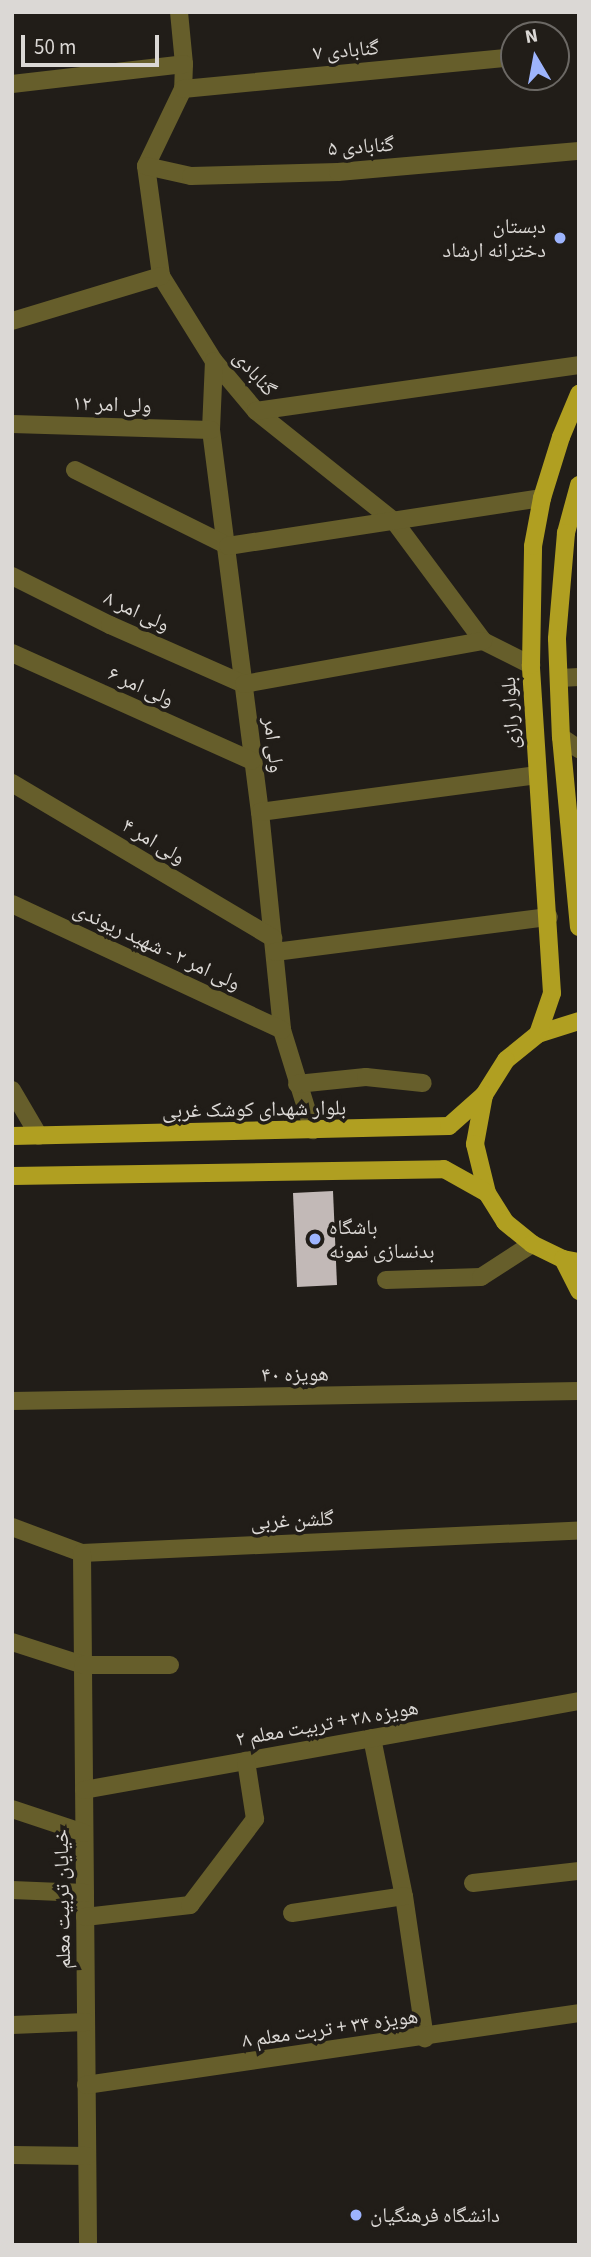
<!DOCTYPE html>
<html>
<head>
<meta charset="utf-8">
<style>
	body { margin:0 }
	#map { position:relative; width:591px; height:2257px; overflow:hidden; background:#211d18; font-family:"Source Sans 3","Noto Naskh Arabic",sans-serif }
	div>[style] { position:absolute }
	.building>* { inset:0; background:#c2b9b7 }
	.street>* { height:18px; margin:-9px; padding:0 9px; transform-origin:9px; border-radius:9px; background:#665e2b }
	.primary>* { height:18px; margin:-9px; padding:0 9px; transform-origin:9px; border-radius:9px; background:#b09f21 }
	.dots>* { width:19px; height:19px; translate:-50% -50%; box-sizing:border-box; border:4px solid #211d18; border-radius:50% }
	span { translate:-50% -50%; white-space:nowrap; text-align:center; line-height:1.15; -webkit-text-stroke:7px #211d18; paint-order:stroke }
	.street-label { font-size:21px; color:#dbd8d5 }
	.poi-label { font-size:21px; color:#dbd8d5 }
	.right { translate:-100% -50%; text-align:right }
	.left { translate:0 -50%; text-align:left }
	.frame { position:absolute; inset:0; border:14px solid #dbd8d5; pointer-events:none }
	.north { position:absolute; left:500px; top:21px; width:70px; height:70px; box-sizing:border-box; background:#211d18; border:2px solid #6b6864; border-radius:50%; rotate:350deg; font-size:19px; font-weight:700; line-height:28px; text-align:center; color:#dbd8d5 }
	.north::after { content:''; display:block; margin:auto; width:24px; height:32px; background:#9db4fd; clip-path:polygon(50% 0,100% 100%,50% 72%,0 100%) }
	.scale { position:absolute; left:21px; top:35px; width:138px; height:32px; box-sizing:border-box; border:4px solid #dbd8d5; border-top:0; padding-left:9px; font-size:21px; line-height:24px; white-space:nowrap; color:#dbd8d5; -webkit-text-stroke:5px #211d18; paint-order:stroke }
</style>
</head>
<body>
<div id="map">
	<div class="building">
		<i style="clip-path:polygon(333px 1191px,337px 1285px,297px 1287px,293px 1193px)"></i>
	</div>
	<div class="street">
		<i style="left:179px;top:12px;width:52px;rotate:84.5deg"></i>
		<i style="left:184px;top:64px;width:25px;rotate:92deg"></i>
		<i style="left:183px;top:89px;width:85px;rotate:115.7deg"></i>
		<i style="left:146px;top:166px;width:111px;rotate:82.2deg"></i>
		<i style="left:161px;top:276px;width:100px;rotate:58.1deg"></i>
		<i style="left:214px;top:361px;width:65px;rotate:50deg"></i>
		<i style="left:256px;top:411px;width:176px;rotate:38.6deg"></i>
		<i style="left:394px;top:521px;width:149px;rotate:53.4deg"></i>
		<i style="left:483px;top:641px;width:54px;rotate:26.6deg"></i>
		<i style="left:12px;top:84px;width:173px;rotate:-6.6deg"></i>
		<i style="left:183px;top:89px;width:333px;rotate:-5.5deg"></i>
		<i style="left:146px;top:166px;width:46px;rotate:12.5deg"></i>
		<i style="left:191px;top:176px;width:147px;rotate:-1.6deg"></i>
		<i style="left:338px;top:172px;width:242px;rotate:-5deg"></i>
		<i style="left:12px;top:321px;width:156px;rotate:-16.8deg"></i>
		<i style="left:214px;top:361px;width:69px;rotate:92.5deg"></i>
		<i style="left:211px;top:430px;width:385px;rotate:82.7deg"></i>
		<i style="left:260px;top:812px;width:219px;rotate:84.2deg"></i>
		<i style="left:282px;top:1030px;width:105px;rotate:72.8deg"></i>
		<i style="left:256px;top:411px;width:326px;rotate:-8.1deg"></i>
		<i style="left:12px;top:424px;width:199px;rotate:1.7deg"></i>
		<i style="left:75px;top:470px;width:171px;rotate:26.4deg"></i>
		<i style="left:228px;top:546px;width:318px;rotate:-8.7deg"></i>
		<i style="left:12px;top:576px;width:110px;rotate:26.6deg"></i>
		<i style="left:110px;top:625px;width:146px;rotate:23.8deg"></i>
		<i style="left:244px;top:684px;width:243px;rotate:-10.2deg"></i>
		<i style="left:12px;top:653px;width:263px;rotate:24.2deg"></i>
		<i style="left:560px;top:678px;width:19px;rotate:-3deg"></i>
		<i style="left:561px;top:737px;width:22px;rotate:34deg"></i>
		<i style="left:12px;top:783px;width:304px;rotate:30.7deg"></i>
		<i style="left:260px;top:812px;width:278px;rotate:-7.6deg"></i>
		<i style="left:12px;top:904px;width:298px;rotate:25deg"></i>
		<i style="left:275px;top:952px;width:276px;rotate:-7.3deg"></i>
		<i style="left:297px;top:1084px;width:69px;rotate:-5.8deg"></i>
		<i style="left:366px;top:1077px;width:57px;rotate:6deg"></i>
		<i style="left:12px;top:1090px;width:53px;rotate:59.6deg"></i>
		<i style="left:386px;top:1280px;width:95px;rotate:-1.8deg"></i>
		<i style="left:481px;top:1277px;width:61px;rotate:-32.9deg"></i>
		<i style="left:12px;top:1401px;width:567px;rotate:-1.01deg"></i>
		<i style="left:12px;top:1527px;width:75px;rotate:20.4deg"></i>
		<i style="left:82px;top:1553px;width:498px;rotate:-2.6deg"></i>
		<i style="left:82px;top:1553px;width:692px;rotate:89.5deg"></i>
		<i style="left:12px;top:1642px;width:75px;rotate:17.9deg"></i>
		<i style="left:83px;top:1665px;width:87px"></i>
		<i style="left:372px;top:1738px;width:161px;rotate:78.6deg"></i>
		<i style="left:404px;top:1896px;width:144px;rotate:81.6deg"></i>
		<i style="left:84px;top:1790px;width:503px;rotate:-10.19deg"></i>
		<i style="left:12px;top:1809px;width:76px;rotate:18.4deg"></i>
		<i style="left:473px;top:1883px;width:107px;rotate:-6.5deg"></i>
		<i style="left:12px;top:1890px;width:73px;rotate:2.4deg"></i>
		<i style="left:292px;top:1913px;width:113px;rotate:-8.6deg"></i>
		<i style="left:85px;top:1917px;width:106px;rotate:-6.5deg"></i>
		<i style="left:190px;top:1905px;width:108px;rotate:-52.9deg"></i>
		<i style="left:255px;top:1819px;width:59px;rotate:-98.8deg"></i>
		<i style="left:12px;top:2025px;width:74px;rotate:-2.3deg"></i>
		<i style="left:86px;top:2085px;width:498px;rotate:-8.3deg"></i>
		<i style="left:12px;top:2155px;width:75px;rotate:0.8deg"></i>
	</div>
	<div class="primary">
		<i style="left:579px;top:485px;width:50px;rotate:105.2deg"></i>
		<i style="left:566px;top:533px;width:106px;rotate:94.9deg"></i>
		<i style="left:557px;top:639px;width:98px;rotate:87.7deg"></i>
		<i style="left:561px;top:737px;width:191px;rotate:84.6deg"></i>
		<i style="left:579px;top:1021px;width:43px;rotate:162.4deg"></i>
		<i style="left:538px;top:1034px;width:41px;rotate:140.9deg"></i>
		<i style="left:506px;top:1060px;width:41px;rotate:122.2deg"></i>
		<i style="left:484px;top:1095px;width:50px;rotate:100.4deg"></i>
		<i style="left:475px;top:1144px;width:50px;rotate:76.2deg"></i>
		<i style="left:487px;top:1193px;width:34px;rotate:58deg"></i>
		<i style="left:505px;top:1222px;width:35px;rotate:39deg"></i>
		<i style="left:532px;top:1244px;width:34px;rotate:26deg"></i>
		<i style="left:563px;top:1259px;width:16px;rotate:11deg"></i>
		<i style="left:538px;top:1034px;width:43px;rotate:-71.1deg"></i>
		<i style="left:552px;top:993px;width:329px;rotate:-93.7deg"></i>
		<i style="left:531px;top:665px;width:119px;rotate:-89deg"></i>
		<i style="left:533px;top:546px;width:49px;rotate:-79.4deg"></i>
		<i style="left:542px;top:498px;width:64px;rotate:-72.7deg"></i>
		<i style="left:561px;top:437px;width:47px;rotate:-67.3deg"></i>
		<i style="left:12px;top:1136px;width:437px;rotate:-1.3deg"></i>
		<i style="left:449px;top:1126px;width:47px;rotate:-41.5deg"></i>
		<i style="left:12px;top:1176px;width:432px;rotate:-0.9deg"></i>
		<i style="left:444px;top:1169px;width:49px;rotate:29.2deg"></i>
		<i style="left:563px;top:1259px;width:36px;rotate:63deg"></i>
	</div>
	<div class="dots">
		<i style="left:560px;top:238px;background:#9db4fd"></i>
		<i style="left:315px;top:1239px;background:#9db4fd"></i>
		<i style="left:356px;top:2215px;background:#9db4fd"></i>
	</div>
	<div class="street-label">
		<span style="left:346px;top:50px;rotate:-5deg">گنابادی ۷</span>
		<span style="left:361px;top:146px;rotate:-4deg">گنابادی ۵</span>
		<span style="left:255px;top:373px;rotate:49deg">گنابادی</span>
		<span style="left:112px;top:404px;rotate:2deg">ولی امر ۱۲</span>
		<span style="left:137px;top:611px;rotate:25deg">ولی امر ۸</span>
		<span style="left:141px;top:686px;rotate:24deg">ولی امر ۶</span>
		<span style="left:510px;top:713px;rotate:-93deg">بلوار رازی</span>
		<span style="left:274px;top:745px;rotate:83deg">ولی امر</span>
		<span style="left:154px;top:841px;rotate:31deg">ولی امر ۴</span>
		<span style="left:157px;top:946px;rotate:25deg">ولی امر ۲ - شهید ریوندی</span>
		<span style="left:254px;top:1109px;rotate:-1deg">بلوار شهدای کوشک غربی</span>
		<span style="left:295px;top:1374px;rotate:-1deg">هویزه ۴۰</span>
		<span style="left:292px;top:1520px;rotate:-3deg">گلشن غربی</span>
		<span style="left:327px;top:1723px;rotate:-10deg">هویزه ۳۸ + تربیت معلم ۲</span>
		<span style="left:62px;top:1899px;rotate:-91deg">خیایان تربیت معلم</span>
		<span style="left:330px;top:2028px;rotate:-8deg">هویزه ۳۴ + تربت معلم ۸</span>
	</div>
	<div class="poi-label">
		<span class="right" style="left:546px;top:238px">دبستان<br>دخترانه ارشاد</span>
		<span class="left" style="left:329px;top:1239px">باشگاه<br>بدنسازی نمونه</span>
		<span class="left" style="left:370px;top:2215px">دانشگاه فرهنگیان</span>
	</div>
	<div class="frame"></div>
	<div class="north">N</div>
	<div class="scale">50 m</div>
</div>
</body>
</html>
